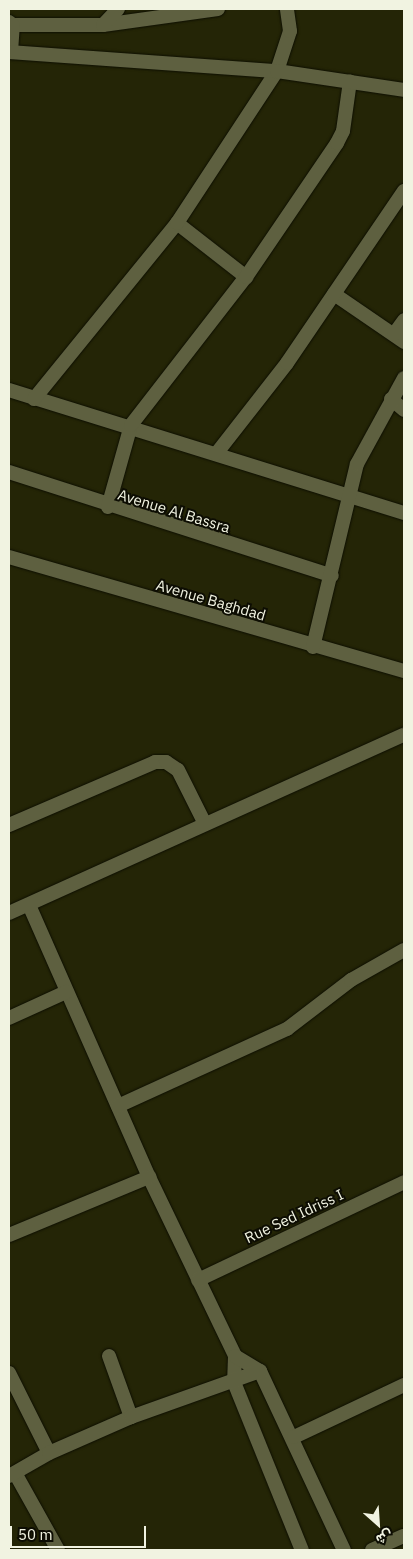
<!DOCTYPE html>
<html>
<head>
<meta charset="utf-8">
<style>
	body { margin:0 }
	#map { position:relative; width:413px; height:1559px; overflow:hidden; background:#242506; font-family:"IBM Plex Sans",Vazirmatn,sans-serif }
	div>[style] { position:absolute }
	.roads { filter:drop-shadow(0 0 1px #0d0e00) drop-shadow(0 0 1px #0d0e00) }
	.minor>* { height:14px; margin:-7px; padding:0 7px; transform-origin:7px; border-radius:7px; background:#5e6040 }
	.secondary>* { height:14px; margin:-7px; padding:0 7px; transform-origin:7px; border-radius:7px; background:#5e6040 }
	span { translate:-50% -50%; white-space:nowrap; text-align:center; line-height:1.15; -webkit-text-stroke:4px #0d0d03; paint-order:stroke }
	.street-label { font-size:15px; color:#f1f3e1 }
	.frame { position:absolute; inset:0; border:10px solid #f1f3e1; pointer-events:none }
	.north { position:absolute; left:353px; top:1499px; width:50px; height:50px; -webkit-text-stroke:4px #0d0d03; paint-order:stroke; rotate:154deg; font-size:14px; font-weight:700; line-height:20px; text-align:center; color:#f1f3e1 }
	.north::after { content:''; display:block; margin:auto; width:18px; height:22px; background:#f1f3e1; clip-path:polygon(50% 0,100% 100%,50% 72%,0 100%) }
	.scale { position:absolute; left:10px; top:1526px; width:136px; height:22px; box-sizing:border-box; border:2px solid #f1f3e1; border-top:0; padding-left:6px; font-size:15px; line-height:18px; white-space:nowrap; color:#f1f3e1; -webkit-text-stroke:4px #0d0d03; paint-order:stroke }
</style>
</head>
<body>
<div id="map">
	<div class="roads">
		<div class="minor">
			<i style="left:9px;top:22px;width:5px;rotate:37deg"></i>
			<i style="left:13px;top:25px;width:90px"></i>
			<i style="left:103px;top:25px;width:116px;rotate:-7.9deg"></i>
			<i style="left:103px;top:25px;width:22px;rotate:-47deg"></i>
			<i style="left:11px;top:52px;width:27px;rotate:-86deg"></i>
			<i style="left:177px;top:223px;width:88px;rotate:38deg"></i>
			<i style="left:334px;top:294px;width:85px;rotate:34.4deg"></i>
			<i style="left:394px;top:334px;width:17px;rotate:-54deg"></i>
			<i style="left:9px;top:390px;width:414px;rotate:17.3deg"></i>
			<i style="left:34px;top:399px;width:227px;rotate:-50.9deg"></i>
			<i style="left:177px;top:223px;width:182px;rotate:-56.7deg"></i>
			<i style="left:277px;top:71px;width:42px;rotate:-72deg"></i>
			<i style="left:290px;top:31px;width:22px;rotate:-98deg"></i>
			<i style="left:391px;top:399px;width:17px;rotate:40deg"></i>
			<i style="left:216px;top:454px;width:115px;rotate:-52deg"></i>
			<i style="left:287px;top:363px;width:208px;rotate:-55.8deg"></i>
			<i style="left:9px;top:472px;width:339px;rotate:17.8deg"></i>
			<i style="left:108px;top:507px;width:85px;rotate:-74.3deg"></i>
			<i style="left:131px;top:425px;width:187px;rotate:-52.2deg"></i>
			<i style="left:246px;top:277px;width:162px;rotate:-55.8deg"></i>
			<i style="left:337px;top:143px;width:13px;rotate:-63deg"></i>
			<i style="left:343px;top:131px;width:50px;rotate:-82deg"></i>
			<i style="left:9px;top:557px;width:411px;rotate:16.1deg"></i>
			<i style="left:313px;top:647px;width:188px;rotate:-76.5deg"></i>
			<i style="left:357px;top:464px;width:98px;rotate:-61.3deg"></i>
			<i style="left:9px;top:825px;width:159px;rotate:-23.3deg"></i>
			<i style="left:155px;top:762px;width:11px"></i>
			<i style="left:166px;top:762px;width:14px;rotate:34deg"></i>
			<i style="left:178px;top:770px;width:60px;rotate:63.4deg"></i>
			<i style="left:29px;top:905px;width:297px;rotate:66.2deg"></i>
			<i style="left:149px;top:1177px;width:199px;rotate:64.3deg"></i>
			<i style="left:235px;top:1356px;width:26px;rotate:92deg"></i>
			<i style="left:234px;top:1382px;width:181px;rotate:68deg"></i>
			<i style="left:9px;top:913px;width:433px;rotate:-24.3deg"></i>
			<i style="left:9px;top:1018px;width:63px;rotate:-24.5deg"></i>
			<i style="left:118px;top:1106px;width:186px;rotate:-24.5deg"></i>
			<i style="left:287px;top:1029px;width:81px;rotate:-37.4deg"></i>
			<i style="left:351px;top:980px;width:61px;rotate:-29.5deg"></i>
			<i style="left:9px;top:1235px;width:152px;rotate:-22.5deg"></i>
			<i style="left:198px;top:1280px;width:228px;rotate:-25.4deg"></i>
			<i style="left:109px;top:1356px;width:65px;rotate:70.2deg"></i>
			<i style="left:235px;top:1356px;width:29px;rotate:31deg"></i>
			<i style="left:260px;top:1371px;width:198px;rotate:64.9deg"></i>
			<i style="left:9px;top:1373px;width:89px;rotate:63.4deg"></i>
			<i style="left:294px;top:1437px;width:122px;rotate:-25.3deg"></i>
			<i style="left:15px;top:1473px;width:88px;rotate:60.8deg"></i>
			<i style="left:9px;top:1476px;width:46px;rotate:-29.9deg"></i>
			<i style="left:49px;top:1453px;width:90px;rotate:-23.7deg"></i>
			<i style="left:131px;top:1417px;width:137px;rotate:-19.6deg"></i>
			<i style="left:372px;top:1550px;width:35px;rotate:-24deg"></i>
		</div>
		<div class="secondary">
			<i style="left:9px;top:52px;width:269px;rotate:4.1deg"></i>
			<i style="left:277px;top:71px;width:128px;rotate:8.5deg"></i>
		</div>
	</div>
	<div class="street-label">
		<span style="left:174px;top:511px;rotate:17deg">Avenue Al Bassra</span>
		<span style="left:211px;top:600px;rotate:16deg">Avenue Baghdad</span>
		<span style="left:294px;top:1216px;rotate:-25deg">Rue Sed Idriss I</span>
	</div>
	<div class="frame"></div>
	<div class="north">ش</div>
	<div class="scale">50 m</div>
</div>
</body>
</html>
